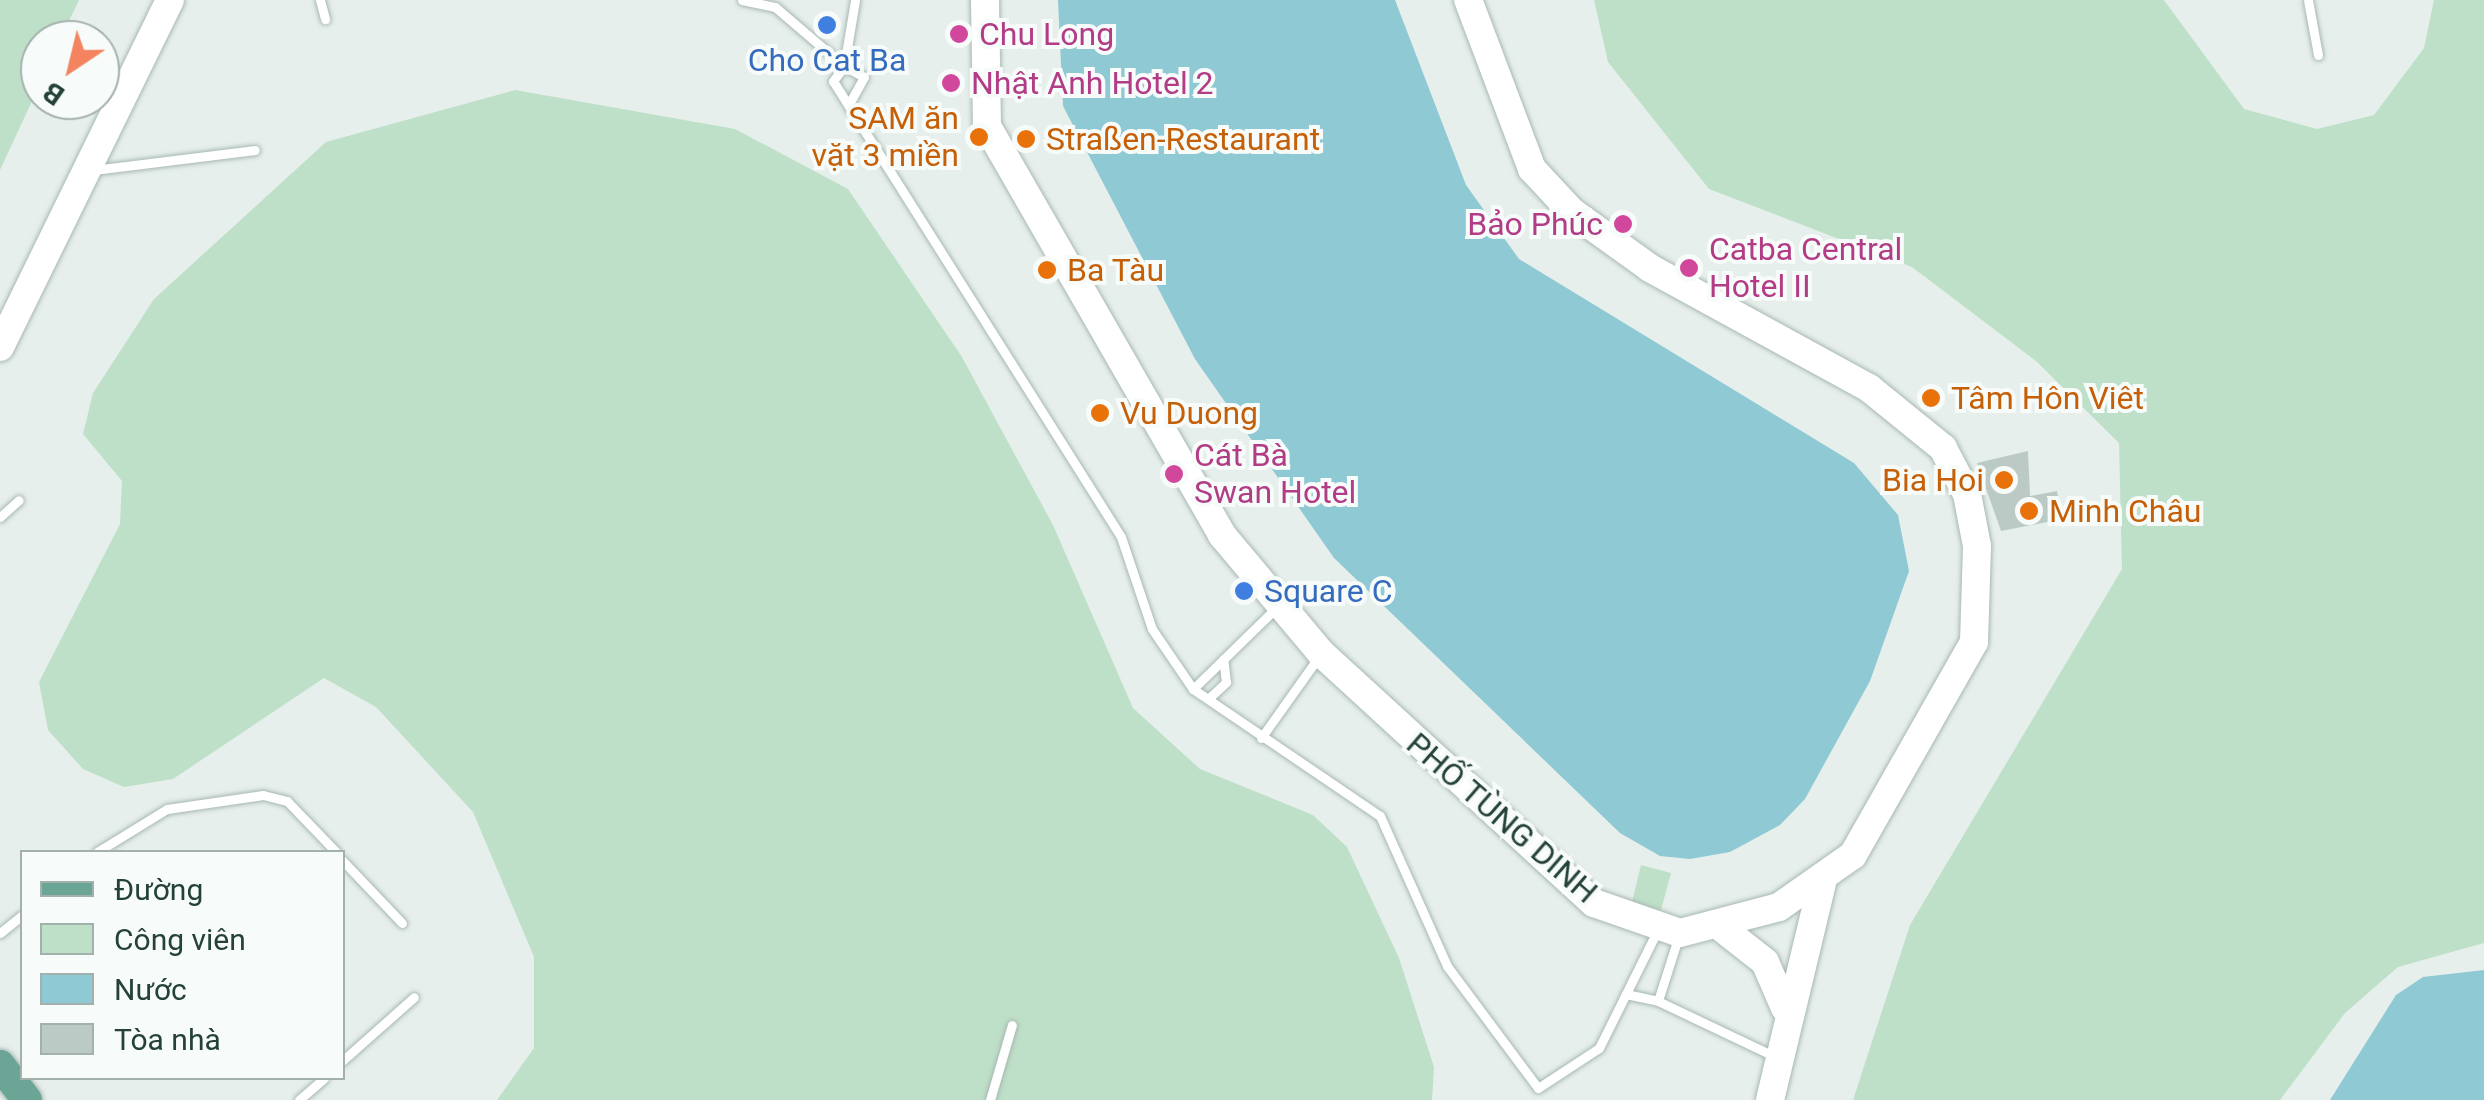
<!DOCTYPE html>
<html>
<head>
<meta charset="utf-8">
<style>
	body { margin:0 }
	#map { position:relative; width:2484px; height:1100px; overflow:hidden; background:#e6efeb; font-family:Roboto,sans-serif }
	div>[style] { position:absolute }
	.green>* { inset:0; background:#bfe0c8 }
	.water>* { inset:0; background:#8ec9d4 }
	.building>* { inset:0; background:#bbcac4 }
	.roads { filter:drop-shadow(0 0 2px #a8b8b2) drop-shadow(0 0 2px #a8b8b2) }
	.lane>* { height:9px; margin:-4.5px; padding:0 4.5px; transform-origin:4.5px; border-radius:4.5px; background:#fff }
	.secondary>* { height:28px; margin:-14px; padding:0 14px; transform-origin:14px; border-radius:14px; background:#fff }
	.primary>* { height:30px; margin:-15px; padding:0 15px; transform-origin:15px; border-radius:15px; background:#6aa596 }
	.dots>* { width:28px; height:28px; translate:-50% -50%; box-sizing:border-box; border:5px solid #f7fbf9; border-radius:50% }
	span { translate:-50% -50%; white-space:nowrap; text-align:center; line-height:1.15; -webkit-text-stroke:8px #f7fbf9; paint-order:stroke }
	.hotel-label { font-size:32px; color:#b23c85 }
	.left { translate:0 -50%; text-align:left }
	.right { translate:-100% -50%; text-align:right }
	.shop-label { font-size:32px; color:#366cbe }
	.food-label { font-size:32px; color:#c56008 }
	.street-label { font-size:32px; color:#24423a }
	.legend { position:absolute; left:20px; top:850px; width:325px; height:230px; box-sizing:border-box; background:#f7fbf9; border:2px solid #a3b1ad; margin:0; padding:12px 18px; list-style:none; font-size:30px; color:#24423a }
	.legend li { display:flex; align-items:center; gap:20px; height:50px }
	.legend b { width:50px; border:2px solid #a3b1ad }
	.north { position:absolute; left:20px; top:20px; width:100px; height:100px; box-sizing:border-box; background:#f7fbf9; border:2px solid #a3b1ad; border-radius:50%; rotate:215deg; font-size:28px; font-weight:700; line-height:40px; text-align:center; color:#24423a }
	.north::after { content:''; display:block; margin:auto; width:35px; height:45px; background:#f4845f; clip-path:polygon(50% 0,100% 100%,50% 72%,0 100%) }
</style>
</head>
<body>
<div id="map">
	<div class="green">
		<i style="clip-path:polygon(0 0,79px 0,60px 40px,40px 40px,40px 84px,0 170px)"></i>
		<i style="clip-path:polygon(1594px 0,2164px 0,2244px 109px,2317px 129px,2374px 115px,2424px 48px,2434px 0,2484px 0,2484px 943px,2398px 967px,2345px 1013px,2280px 1100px,1853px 1100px,1910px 925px,2122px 569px,2119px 443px,2036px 361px,1912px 267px,1709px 189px,1608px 62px)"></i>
		<i style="clip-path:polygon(515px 90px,735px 129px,848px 189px,962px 357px,1053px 525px,1133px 708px,1200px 769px,1313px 815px,1347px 847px,1399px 958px,1434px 1067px,1432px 1100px,497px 1100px,534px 1048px,534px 957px,473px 812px,376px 707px,324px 678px,173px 779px,124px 787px,83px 769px,48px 730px,39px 682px,120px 524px,122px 481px,83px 434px,93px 393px,154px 299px,326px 142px)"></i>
		<i style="clip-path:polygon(1641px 865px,1671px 873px,1661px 910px,1632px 902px)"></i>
	</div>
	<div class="water">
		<i style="clip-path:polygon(1058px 0,1395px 0,1466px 185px,1519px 259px,1854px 463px,1898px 515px,1909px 571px,1870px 681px,1805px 799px,1780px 825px,1730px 852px,1690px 859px,1660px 856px,1620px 833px,1334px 558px,1195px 359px,1063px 106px)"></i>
		<i style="clip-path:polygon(2484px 970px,2484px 1100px,2330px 1100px,2396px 995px,2423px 977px)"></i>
	</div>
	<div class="building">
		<i style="clip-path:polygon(2028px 451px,2030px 496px,2057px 491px,2063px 519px,2001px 531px,1977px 463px)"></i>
	</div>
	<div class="roads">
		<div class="lane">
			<i style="left:320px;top:0;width:20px;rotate:75deg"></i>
			<i style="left:742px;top:0;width:34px;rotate:12deg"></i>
			<i style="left:775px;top:7px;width:91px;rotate:40.5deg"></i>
			<i style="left:844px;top:66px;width:19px;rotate:126deg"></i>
			<i style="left:833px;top:81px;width:539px;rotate:57.72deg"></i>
			<i style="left:1121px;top:537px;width:97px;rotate:71.4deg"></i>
			<i style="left:1152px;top:629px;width:73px;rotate:55.7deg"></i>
			<i style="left:2308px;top:0;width:56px;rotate:79.7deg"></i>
			<i style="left:849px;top:104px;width:31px;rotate:-61deg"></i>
			<i style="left:864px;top:77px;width:23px;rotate:-151deg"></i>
			<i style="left:844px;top:66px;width:67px;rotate:-80.5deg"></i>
			<i style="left:94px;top:170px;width:162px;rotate:-7.1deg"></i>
			<i style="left:0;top:517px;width:25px;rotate:-42deg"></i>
			<i style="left:1278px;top:606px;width:119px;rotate:135.7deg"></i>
			<i style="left:1193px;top:689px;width:226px;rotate:34.2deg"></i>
			<i style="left:1380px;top:816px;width:164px;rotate:65.9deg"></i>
			<i style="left:1447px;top:966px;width:152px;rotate:53.3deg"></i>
			<i style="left:1538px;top:1088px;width:73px;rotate:-33.3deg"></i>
			<i style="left:1599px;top:1048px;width:131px;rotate:-63.6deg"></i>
			<i style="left:1208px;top:699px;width:25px;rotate:-43deg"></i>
			<i style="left:1226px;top:682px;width:23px;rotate:-97deg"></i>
			<i style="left:1261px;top:738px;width:102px;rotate:-54.6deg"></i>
			<i style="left:97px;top:852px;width:82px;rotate:-31.6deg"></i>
			<i style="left:167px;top:809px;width:97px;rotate:-8.3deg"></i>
			<i style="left:263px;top:795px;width:25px;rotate:14deg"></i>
			<i style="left:287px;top:801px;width:71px;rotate:46.1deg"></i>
			<i style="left:342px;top:860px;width:87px;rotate:46.4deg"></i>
			<i style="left:0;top:933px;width:28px;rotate:-39deg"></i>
			<i style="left:1679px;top:935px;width:69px;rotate:107.7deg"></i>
			<i style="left:1658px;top:1001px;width:131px;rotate:25.4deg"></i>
			<i style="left:1626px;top:994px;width:33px;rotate:12deg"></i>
			<i style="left:342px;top:1061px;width:96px;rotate:-41.6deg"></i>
			<i style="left:299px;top:1100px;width:33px;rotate:-41deg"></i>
			<i style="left:990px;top:1100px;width:78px;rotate:-73.7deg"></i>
		</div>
		<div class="secondary">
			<i style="left:985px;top:0;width:126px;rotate:89.1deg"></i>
			<i style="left:987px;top:126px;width:472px;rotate:60.1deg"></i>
			<i style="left:1222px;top:535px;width:154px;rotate:50deg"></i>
			<i style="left:1321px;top:653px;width:370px;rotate:42.5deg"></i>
			<i style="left:1594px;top:903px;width:91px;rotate:19.2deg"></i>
			<i style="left:1680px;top:933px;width:102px;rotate:-14.7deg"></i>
			<i style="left:1779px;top:907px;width:90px;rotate:-35.1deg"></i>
			<i style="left:1853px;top:855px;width:245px;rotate:-60.4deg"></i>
			<i style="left:1974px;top:642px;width:96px;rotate:-88.2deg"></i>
			<i style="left:1977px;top:546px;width:53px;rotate:-100.9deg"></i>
			<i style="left:1967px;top:494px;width:52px;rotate:-117.6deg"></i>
			<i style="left:1943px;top:448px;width:95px;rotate:-141deg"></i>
			<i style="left:1869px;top:388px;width:250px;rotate:-151.3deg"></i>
			<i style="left:1650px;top:268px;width:96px;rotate:-144.3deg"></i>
			<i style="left:1572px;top:212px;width:59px;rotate:-132.9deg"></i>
			<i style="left:1532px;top:169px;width:181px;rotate:-110.7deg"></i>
			<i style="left:0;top:347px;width:386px;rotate:-63.9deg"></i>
			<i style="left:1718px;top:925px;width:60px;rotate:38.2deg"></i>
			<i style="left:1765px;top:962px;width:50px;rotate:66.5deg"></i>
			<i style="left:1770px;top:1100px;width:223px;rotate:-76.5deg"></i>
		</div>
		<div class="primary">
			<i style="left:0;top:1065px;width:44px;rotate:52.4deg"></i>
		</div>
	</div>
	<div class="dots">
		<i style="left:827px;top:25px;background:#3f7fe0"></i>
		<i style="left:959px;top:34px;background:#d1479c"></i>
		<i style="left:951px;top:83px;background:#d1479c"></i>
		<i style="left:979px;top:137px;background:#e8710a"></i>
		<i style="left:1026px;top:139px;background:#e8710a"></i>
		<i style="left:1623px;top:224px;background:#d1479c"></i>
		<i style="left:1689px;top:268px;background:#d1479c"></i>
		<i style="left:1047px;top:270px;background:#e8710a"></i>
		<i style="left:1931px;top:398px;background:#e8710a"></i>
		<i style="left:1100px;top:413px;background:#e8710a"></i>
		<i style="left:1174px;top:474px;background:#d1479c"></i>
		<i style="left:2004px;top:480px;background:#e8710a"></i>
		<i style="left:2029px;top:511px;background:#e8710a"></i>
		<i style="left:1244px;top:591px;background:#3f7fe0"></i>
	</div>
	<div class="hotel-label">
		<span class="left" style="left:979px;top:34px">Chu Long</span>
		<span class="left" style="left:971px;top:83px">Nhật Anh Hotel 2</span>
		<span class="right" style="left:1603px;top:224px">Bảo Phúc</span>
		<span class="left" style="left:1709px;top:268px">Catba Central<br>Hotel II</span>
		<span class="left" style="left:1194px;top:474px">Cát Bà<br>Swan Hotel</span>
	</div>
	<div class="shop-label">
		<span style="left:827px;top:60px">Cho Cat Ba</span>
		<span class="left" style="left:1264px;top:591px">Square C</span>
	</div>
	<div class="food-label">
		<span class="right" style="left:959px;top:137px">SAM ăn<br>vặt 3 miền</span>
		<span class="left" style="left:1046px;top:139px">Straßen-Restaurant</span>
		<span class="left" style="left:1067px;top:270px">Ba Tàu</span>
		<span class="left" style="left:1951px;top:398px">Tâm Hôn Viêt</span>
		<span class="left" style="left:1120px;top:413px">Vu Duong</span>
		<span class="right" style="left:1984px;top:480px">Bia Hoi</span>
		<span class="left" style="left:2049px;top:511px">Minh Châu</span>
	</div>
	<div class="street-label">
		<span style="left:1502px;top:818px;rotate:41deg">PHỐ TÙNG DINH</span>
	</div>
	<ul class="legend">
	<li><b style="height:12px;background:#6aa596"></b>Đường</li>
	<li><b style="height:28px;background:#bfe0c8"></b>Công viên</li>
	<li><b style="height:28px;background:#8ec9d4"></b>Nước</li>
	<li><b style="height:28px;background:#bbcac4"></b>Tòa nhà</li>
	</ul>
	<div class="north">B</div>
</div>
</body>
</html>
